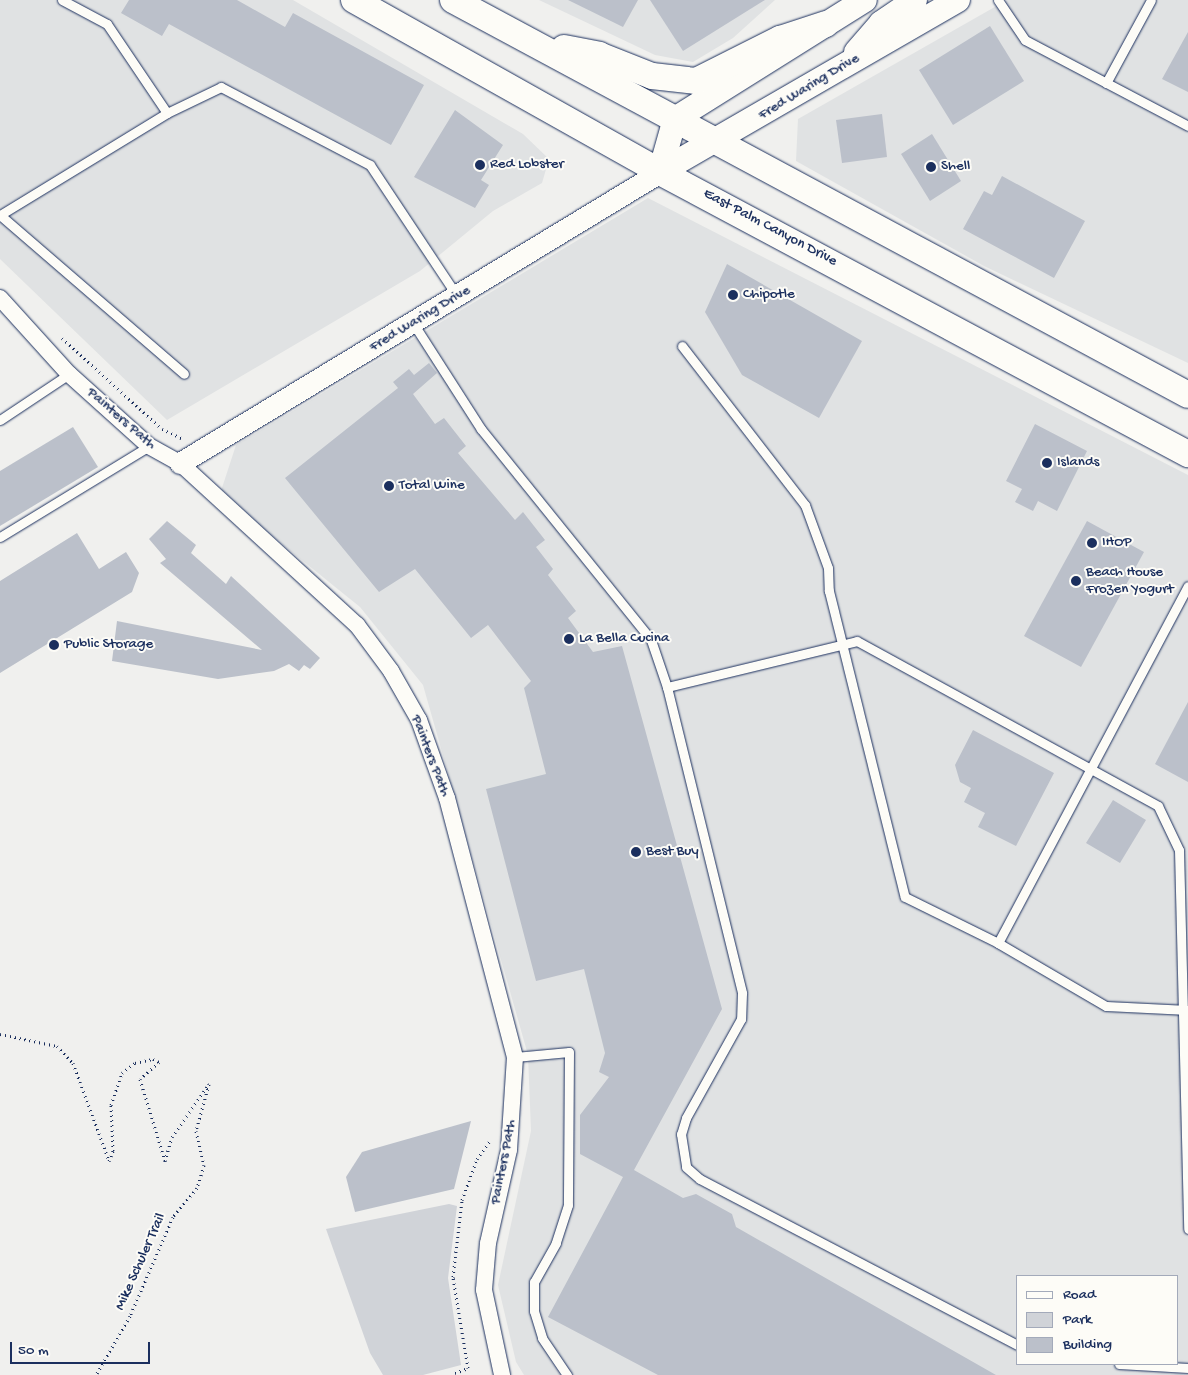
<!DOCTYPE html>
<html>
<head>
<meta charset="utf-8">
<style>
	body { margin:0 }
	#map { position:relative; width:1188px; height:1375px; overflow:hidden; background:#f0f0ee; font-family:"Gochi Hand",sans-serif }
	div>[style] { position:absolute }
	.built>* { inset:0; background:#e0e2e3 }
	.green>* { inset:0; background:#d0d3d8 }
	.building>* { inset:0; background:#bbc0ca }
	.path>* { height:3px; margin-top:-1.5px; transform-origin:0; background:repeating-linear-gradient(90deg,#1b2f5e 0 1px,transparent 0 5px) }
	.roads { filter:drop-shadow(0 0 1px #1b2f5e) drop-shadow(0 0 1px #1b2f5e) }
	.service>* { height:9px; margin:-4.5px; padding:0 4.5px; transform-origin:4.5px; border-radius:4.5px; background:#fdfcf7 }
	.minor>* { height:16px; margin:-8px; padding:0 8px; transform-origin:8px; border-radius:8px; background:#fdfcf7 }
	.tertiary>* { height:21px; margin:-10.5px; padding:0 10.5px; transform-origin:10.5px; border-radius:10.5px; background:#fdfcf7 }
	.secondary>* { height:24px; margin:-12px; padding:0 12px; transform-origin:12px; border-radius:12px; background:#fdfcf7 }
	.primary>* { height:26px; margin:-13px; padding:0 13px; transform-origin:13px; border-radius:13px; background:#fdfcf7 }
	.dots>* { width:14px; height:14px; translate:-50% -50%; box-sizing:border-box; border:2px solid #fdfcf7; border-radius:50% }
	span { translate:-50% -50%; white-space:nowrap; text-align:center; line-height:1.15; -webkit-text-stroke:4px #fdfcf7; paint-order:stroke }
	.street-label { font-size:15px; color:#1b2f5e }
	.poi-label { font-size:15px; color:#1b2f5e }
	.left { translate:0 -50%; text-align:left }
	.legend { position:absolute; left:1016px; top:1275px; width:162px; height:90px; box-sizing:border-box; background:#fdfcf7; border:1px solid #a3aaba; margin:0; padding:6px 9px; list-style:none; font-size:15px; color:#1b2f5e }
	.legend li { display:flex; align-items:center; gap:10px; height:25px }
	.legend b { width:25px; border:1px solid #a3aaba }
	.scale { position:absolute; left:10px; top:1342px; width:140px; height:22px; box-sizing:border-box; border:2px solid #1b2f5e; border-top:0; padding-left:6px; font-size:15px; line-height:18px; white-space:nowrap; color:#1b2f5e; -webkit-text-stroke:4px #fdfcf7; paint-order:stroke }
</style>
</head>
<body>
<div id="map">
	<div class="built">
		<i style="clip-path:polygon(0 0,293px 0,523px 134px,549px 159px,542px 183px,493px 211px,420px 271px,167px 420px,0 259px)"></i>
		<i style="clip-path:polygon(539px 0,775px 0,733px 38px,693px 62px,655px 55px)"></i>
		<i style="clip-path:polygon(1007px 0,1188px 0,1188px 363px,984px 266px,796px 161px,798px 119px)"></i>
		<i style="clip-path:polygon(evenodd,648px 198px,1188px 475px,1188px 1375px,524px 1375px,516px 1362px,498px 1285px,531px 1131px,528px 1055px,423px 685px,360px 607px,220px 494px,236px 445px,648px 198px,1017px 1276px,1177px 1276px,1177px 1364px,1017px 1364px,1017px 1276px)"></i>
	</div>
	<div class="green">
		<i style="clip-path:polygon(449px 1204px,457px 1206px,448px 1278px,461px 1365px,423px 1375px,383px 1375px,370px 1353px,326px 1229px)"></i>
	</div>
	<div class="building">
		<i style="clip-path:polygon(129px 0,237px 0,285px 27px,293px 13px,424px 85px,391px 145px,169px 24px,162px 36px,121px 13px)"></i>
		<i style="clip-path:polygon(568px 0,638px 0,623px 27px)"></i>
		<i style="clip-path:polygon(650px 0,765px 0,683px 51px)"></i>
		<i style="clip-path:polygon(990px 26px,1024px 81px,953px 125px,919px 70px)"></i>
		<i style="clip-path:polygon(1188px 32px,1188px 92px,1162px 79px)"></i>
		<i style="clip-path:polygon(455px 110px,503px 145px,481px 180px,489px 185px,475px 208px,414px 177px)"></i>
		<i style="clip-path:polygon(882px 114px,887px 157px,842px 163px,836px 120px)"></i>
		<i style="clip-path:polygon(932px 134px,961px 181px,930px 201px,901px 154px)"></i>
		<i style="clip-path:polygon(1002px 176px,1085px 221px,1054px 278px,963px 229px,984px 191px,992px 195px)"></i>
		<i style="clip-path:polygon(727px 264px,862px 341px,819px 418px,742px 375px,705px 312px)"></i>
		<i style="clip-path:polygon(429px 363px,437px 373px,413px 394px,435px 424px,444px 418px,466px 446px,458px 453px,515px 520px,523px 512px,545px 540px,536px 547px,553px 569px,548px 575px,576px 611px,568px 618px,593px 652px,622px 646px,722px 1009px,634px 1170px,683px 1198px,696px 1194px,732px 1214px,736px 1227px,996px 1375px,658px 1375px,548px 1317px,623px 1177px,580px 1154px,580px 1115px,609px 1077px,599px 1072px,605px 1053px,584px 969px,536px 981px,486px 789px,546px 774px,524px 688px,531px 681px,488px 625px,471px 638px,415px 569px,379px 592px,285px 478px,398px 388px,393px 382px,409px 369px,414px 375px)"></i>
		<i style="clip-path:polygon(1035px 424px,1087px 451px,1057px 511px,1038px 501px,1033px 511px,1015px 502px,1022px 489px,1006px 481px)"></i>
		<i style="clip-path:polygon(73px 427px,98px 467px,0 526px,0 471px)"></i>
		<i style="clip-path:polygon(167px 521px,196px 545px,191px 553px,226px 584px,231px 576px,320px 658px,310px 669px,304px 665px,299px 671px,289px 664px,274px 671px,218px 679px,112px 661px,117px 621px,262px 650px,160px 563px,166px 559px,149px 539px)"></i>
		<i style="clip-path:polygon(1087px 521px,1144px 552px,1081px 667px,1024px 636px)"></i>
		<i style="clip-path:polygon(77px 533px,99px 569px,126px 552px,139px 573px,132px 592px,0 673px,0 581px)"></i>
		<i style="clip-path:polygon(1188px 702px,1188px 782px,1155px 764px)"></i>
		<i style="clip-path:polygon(973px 730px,1054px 773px,1016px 846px,978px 827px,985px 813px,964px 802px,971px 788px,960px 782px,955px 765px)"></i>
		<i style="clip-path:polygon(1113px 800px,1146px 820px,1120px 863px,1086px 843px)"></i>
		<i style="clip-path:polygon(471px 1121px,454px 1189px,355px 1212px,346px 1177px,362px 1152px)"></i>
	</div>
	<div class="path">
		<i style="left:62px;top:338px;width:135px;rotate:42.3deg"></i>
		<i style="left:162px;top:429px;width:23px;rotate:25deg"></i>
		<i style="left:0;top:1034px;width:58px;rotate:11.9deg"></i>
		<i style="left:57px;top:1046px;width:23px;rotate:47deg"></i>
		<i style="left:73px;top:1063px;width:104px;rotate:69.8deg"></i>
		<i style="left:109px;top:1161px;width:11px;rotate:-68deg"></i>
		<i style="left:113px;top:1151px;width:46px;rotate:-92.5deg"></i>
		<i style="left:111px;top:1105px;width:34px;rotate:-71deg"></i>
		<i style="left:122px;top:1073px;width:16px;rotate:-38deg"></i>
		<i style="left:135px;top:1063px;width:18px;rotate:-13deg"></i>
		<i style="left:153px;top:1059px;width:7px;rotate:27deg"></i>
		<i style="left:159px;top:1062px;width:25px;rotate:138deg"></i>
		<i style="left:140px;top:1079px;width:86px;rotate:73deg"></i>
		<i style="left:165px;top:1161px;width:25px;rotate:-74deg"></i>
		<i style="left:172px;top:1137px;width:65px;rotate:-55.1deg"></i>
		<i style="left:209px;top:1084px;width:49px;rotate:105.5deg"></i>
		<i style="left:196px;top:1131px;width:35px;rotate:77deg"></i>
		<i style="left:204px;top:1165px;width:24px;rotate:107deg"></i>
		<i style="left:197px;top:1188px;width:38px;rotate:130deg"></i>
		<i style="left:173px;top:1217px;width:108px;rotate:113.5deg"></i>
		<i style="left:130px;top:1316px;width:68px;rotate:120deg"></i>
		<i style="left:455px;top:1373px;width:14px;rotate:-21deg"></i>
		<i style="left:468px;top:1368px;width:92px;rotate:-99.4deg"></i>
		<i style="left:453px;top:1277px;width:78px;rotate:-83.3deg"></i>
		<i style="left:462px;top:1200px;width:44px;rotate:-69.9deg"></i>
		<i style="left:477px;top:1159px;width:24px;rotate:-55deg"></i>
	</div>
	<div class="roads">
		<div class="service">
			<i style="left:62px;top:0;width:51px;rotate:28.1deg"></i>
			<i style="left:107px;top:24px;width:107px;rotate:56deg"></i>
			<i style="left:998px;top:0;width:48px;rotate:56deg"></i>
			<i style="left:1025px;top:40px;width:184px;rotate:27.8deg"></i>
			<i style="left:1106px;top:83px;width:94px;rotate:-61.5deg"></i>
			<i style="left:0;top:215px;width:196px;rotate:-31.4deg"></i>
			<i style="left:167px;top:113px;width:60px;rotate:-25.7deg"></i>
			<i style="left:221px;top:87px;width:168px;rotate:27.6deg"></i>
			<i style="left:370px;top:165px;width:157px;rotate:56.4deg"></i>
			<i style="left:0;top:215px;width:243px;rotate:40.8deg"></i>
			<i style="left:413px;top:323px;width:126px;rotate:57.3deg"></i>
			<i style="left:481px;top:429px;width:271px;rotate:51.1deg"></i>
			<i style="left:651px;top:640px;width:50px;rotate:71.2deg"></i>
			<i style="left:667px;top:687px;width:315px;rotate:76.2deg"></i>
			<i style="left:742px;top:993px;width:26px;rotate:92deg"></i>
			<i style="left:741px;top:1019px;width:113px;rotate:119.1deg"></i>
			<i style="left:686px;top:1118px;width:17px;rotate:107deg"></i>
			<i style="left:681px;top:1134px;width:33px;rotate:81deg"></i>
			<i style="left:686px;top:1167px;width:18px;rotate:41deg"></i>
			<i style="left:700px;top:1179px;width:358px;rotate:27.6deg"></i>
			<i style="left:682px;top:346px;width:201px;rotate:52.3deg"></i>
			<i style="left:805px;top:505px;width:67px;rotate:69.9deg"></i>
			<i style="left:828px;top:568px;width:23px;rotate:88deg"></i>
			<i style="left:829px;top:591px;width:315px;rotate:76.1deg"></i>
			<i style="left:905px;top:897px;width:104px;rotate:26.3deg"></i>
			<i style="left:998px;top:943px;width:125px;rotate:30.3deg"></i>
			<i style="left:1106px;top:1006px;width:82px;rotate:2.8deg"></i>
			<i style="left:0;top:420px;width:83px;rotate:-33.7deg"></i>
			<i style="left:0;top:537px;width:175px;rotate:-31.4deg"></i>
			<i style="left:667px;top:687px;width:195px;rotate:-13.6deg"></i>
			<i style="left:857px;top:641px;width:343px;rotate:28.7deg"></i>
			<i style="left:1158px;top:806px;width:49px;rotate:64.5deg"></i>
			<i style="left:1179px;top:850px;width:379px;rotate:88.6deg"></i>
			<i style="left:998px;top:943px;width:404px;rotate:-62deg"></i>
			<i style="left:515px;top:1057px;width:54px;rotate:-5.3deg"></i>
			<i style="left:569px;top:1052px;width:153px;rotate:90.4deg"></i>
			<i style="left:568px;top:1205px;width:40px;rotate:108deg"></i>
			<i style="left:556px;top:1243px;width:45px;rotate:119.4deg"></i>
			<i style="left:534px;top:1282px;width:29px;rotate:90deg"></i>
			<i style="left:534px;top:1311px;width:28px;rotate:73deg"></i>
			<i style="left:542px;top:1338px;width:45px;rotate:56deg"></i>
			<i style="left:1119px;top:1364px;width:69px;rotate:3.3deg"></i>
		</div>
		<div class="minor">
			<i style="left:0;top:298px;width:103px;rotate:47.8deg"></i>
			<i style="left:69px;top:374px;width:108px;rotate:42deg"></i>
			<i style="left:149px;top:446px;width:35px;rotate:29deg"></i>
			<i style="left:180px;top:463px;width:240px;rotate:42.5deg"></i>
			<i style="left:357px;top:625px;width:57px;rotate:53.5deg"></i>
			<i style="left:391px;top:671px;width:56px;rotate:60.3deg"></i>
			<i style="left:419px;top:720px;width:83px;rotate:70.3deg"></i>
			<i style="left:447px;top:798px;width:268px;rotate:75.3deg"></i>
			<i style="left:515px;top:1057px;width:93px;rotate:93.7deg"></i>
			<i style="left:509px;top:1150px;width:95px;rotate:102.7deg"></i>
			<i style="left:488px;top:1243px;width:47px;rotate:94.9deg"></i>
			<i style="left:484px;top:1290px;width:87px;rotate:78deg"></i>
		</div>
		<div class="tertiary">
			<i style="left:180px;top:463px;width:561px;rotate:-31.23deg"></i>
		</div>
		<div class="secondary">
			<i style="left:856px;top:52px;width:38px;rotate:-49deg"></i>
			<i style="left:881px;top:23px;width:41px;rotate:-34.1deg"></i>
			<i style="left:660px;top:172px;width:344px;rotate:-30deg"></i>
			<i style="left:660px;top:172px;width:55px;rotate:-74.2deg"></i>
			<i style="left:675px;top:119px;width:224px;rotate:-32.1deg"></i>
		</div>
		<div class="primary">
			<i style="left:354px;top:0;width:351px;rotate:29.3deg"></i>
			<i style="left:660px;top:172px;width:599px;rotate:28.11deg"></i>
			<i style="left:453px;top:0;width:834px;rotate:28.25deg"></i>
			<i style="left:564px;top:48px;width:36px;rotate:11deg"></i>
			<i style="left:599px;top:55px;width:57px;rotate:21.6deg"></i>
			<i style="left:652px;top:76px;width:44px;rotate:6.5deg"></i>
			<i style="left:696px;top:81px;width:94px;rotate:-26.6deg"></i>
			<i style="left:780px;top:39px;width:48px;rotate:-18.1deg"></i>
		</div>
	</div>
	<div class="dots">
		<i style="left:480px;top:165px;background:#1b2f5e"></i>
		<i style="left:931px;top:167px;background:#1b2f5e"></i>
		<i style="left:733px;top:295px;background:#1b2f5e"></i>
		<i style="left:1047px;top:463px;background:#1b2f5e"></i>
		<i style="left:389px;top:486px;background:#1b2f5e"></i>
		<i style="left:1092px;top:543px;background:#1b2f5e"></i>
		<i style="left:1076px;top:581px;background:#1b2f5e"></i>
		<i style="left:569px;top:639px;background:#1b2f5e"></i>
		<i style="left:54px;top:645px;background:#1b2f5e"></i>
		<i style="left:636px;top:852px;background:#1b2f5e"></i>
	</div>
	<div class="street-label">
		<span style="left:809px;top:87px;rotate:-31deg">Fred Waring Drive</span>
		<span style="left:770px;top:228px;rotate:28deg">East Palm Canyon Drive</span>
		<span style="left:420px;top:319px;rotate:-31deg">Fred Waring Drive</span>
		<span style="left:121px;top:419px;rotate:41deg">Painters Path</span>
		<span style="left:430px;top:756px;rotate:69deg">Painters Path</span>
		<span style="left:504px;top:1162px;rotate:-79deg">Painters Path</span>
		<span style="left:141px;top:1262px;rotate:-66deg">Mike Schuler Trail</span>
	</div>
	<div class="poi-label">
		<span class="left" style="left:490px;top:165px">Red Lobster</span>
		<span class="left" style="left:941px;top:167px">Shell</span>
		<span class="left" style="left:743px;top:295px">Chipotle</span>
		<span class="left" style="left:1057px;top:463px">Islands</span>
		<span class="left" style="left:399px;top:486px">Total Wine</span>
		<span class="left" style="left:1102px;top:543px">IHOP</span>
		<span class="left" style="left:1086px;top:581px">Beach House<br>Frozen Yogurt</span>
		<span class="left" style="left:579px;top:639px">La Bella Cucina</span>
		<span class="left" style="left:64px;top:645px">Public Storage</span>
		<span class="left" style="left:646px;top:852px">Best Buy</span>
	</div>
	<ul class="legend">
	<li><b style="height:6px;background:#fdfcf7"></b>Road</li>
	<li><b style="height:14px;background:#d0d3d8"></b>Park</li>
	<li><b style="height:14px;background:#bbc0ca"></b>Building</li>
	</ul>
	<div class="scale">50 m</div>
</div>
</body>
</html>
